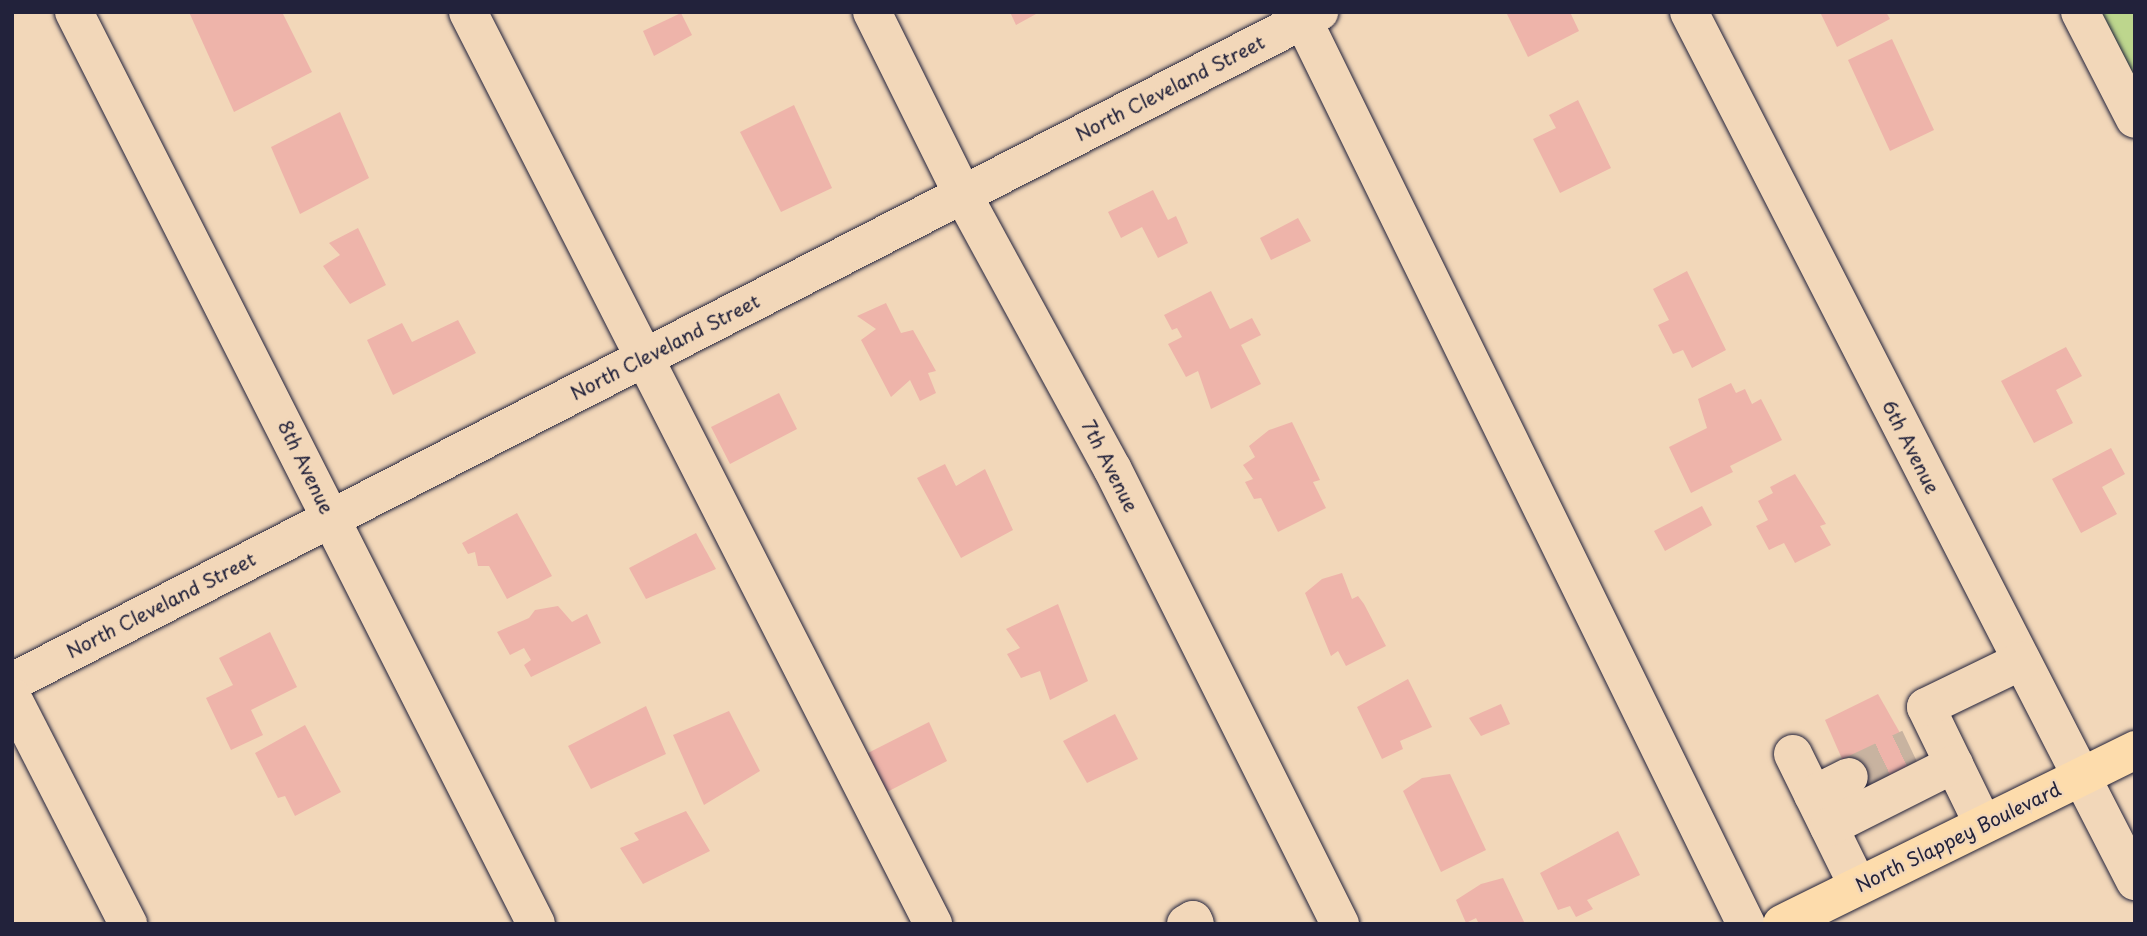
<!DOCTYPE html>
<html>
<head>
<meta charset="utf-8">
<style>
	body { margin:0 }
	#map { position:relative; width:2147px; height:936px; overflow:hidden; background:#f2d7b9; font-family:"Playpen Sans",sans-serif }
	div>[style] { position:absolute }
	.green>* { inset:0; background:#bdd68d }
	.building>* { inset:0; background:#eeb4aa }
	.minor-tunnel>* { height:38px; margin-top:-19px; transform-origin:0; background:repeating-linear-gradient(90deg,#c8b3a0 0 38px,transparent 0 57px) }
	.roads { filter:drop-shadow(0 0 2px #22223b) drop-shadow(0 0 2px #22223b) }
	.minor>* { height:38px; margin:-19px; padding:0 19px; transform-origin:19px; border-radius:19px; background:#f2d7b9 }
	.major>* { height:38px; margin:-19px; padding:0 19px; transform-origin:19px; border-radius:19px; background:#fddcac }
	span { translate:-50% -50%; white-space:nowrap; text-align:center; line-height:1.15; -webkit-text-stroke:5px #f2d7b9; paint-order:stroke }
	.street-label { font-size:19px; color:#22223b }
	.frame { position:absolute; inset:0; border:14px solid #22223b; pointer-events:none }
</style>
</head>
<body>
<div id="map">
	<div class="green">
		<i style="clip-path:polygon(2084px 12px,2135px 12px,2135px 110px)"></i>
	</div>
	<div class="building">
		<i style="clip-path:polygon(189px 12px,282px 12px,312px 72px,234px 112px)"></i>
		<i style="clip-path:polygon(1010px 12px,1035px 12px,1036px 14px,1016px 25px)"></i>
		<i style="clip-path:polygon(1506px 12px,1570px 12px,1579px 31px,1528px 57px)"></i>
		<i style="clip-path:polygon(1820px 12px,1886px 12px,1890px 19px,1837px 47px)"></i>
		<i style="clip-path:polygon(681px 13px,692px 35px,654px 56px,643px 31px)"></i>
		<i style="clip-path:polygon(1892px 39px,1934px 130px,1890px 151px,1848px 60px)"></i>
		<i style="clip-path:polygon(1578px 100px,1611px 168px,1560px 193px,1533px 139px,1556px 128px,1549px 115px)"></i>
		<i style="clip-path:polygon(794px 105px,832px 188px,781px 212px,740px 132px)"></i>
		<i style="clip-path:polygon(340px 112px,369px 178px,300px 214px,271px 147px)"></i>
		<i style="clip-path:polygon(1153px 190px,1168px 220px,1176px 216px,1188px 243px,1158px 258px,1142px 227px,1121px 238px,1108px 212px)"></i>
		<i style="clip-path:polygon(1298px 218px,1311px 241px,1271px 260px,1260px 238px)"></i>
		<i style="clip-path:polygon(358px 228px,386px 285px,350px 304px,323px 266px,340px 255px,329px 243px)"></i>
		<i style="clip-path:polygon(1687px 271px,1726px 350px,1692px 368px,1683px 350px,1673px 354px,1658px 325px,1669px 320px,1653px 289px)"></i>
		<i style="clip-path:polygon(1211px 291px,1230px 329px,1252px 318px,1261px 335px,1241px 345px,1261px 384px,1211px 409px,1198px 371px,1186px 377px,1168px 344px,1182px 337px,1177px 328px,1172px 330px,1164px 315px)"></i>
		<i style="clip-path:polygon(886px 303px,901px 333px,913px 330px,936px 371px,928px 373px,936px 393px,920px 401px,910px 380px,891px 397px,861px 340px,876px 329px,857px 316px)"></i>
		<i style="clip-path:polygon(458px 320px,476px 353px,393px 395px,367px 340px,402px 323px,412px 342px)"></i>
		<i style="clip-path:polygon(2066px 347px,2082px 376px,2056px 390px,2073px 423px,2034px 443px,2001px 381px)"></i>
		<i style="clip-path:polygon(1731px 383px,1736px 393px,1745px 389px,1752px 404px,1761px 399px,1782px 440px,1730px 466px,1733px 472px,1691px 493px,1669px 447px,1707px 428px,1698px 399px)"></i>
		<i style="clip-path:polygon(779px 393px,797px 429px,730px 464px,711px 427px)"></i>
		<i style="clip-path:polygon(1292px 422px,1320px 480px,1313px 482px,1326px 508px,1278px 532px,1261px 498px,1254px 499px,1245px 482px,1253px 479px,1243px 465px,1255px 457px,1249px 446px,1269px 430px)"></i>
		<i style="clip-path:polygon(2111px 448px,2125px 474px,2102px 487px,2117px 514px,2081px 533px,2052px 479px)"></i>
		<i style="clip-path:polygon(945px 464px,956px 486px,985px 469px,1013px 530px,961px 558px,917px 478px)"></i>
		<i style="clip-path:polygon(1795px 474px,1826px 524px,1820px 526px,1831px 545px,1795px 563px,1784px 543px,1769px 550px,1756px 526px,1768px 520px,1758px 501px,1773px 493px,1770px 487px)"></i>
		<i style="clip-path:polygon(1702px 506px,1712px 525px,1665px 551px,1654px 531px)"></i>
		<i style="clip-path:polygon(517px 513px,552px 576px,507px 599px,489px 566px,478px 566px,475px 552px,468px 554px,462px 543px)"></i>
		<i style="clip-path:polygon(696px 533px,716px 569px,646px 599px,629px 568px)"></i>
		<i style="clip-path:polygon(1342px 573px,1352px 599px,1358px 596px,1364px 604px,1386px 646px,1346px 666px,1338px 651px,1331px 656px,1305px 593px,1322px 579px)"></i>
		<i style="clip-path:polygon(1058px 604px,1088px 681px,1050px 700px,1040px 671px,1021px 678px,1007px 654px,1020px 648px,1006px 629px)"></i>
		<i style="clip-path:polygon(558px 606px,572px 622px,587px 614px,601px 643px,531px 677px,524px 665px,531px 660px,524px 648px,510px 655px,497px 632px,529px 618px,535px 610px)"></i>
		<i style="clip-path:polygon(270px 632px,297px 687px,251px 710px,263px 735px,231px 750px,206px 698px,233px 685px,219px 658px)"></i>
		<i style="clip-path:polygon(1408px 679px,1432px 727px,1400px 741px,1403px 749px,1382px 759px,1357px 707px)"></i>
		<i style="clip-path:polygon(1878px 694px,1921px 770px,1860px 800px,1825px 720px)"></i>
		<i style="clip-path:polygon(1501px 704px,1510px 724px,1481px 736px,1469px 718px)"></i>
		<i style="clip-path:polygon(646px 706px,666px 754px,591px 789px,568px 746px)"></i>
		<i style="clip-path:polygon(729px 711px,760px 771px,704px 805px,673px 735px)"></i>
		<i style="clip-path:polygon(1115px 714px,1138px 759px,1087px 783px,1063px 741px)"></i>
		<i style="clip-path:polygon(929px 722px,947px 761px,887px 792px,866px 754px)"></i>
		<i style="clip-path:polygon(305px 725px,341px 792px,295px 816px,285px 796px,278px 798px,255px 753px)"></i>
		<i style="clip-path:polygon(1450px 774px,1486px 850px,1441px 872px,1403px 791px,1422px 778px)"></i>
		<i style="clip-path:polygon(686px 811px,710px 851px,643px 884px,620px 848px,639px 840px,634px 833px)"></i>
		<i style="clip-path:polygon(1618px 831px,1640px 875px,1587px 900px,1593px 909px,1576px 917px,1570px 906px,1558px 910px,1540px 873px)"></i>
		<i style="clip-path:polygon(1503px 878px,1525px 924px,1479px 924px,1476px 918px,1466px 923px,1456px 900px,1481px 884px)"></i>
	</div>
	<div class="minor-tunnel">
		<i style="left:1849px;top:777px;width:68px;rotate:-25.4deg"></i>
	</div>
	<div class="roads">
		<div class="minor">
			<i style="left:74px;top:12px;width:1022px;rotate:63.13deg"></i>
			<i style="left:468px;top:12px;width:1024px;rotate:62.98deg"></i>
			<i style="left:872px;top:12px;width:204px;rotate:63.6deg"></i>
			<i style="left:963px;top:195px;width:311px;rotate:61.4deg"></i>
			<i style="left:1112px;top:468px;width:510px;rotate:63.43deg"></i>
			<i style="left:1299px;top:12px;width:1016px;rotate:63.89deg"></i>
			<i style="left:1689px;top:12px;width:977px;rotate:62.83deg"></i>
			<i style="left:2080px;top:12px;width:120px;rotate:62.8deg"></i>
			<i style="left:12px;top:682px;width:1469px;rotate:-27.14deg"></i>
			<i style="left:12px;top:697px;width:255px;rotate:62.9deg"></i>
			<i style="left:1793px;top:754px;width:147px;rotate:63.8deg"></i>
			<i style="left:1813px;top:795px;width:40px;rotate:-26.6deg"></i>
			<i style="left:1983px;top:824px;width:130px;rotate:-116deg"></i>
			<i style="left:1926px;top:707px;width:106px;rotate:-25.8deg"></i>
			<i style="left:1829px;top:827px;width:140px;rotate:-26.7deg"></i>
			<i style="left:1186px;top:924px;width:8px;rotate:-30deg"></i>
			<i style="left:1193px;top:920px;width:4px;rotate:63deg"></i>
		</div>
		<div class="major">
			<i style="left:1782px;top:924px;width:394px;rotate:-26.2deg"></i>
		</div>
	</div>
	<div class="street-label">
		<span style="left:1170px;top:88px;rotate:-27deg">North Cleveland Street</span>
		<span style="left:665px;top:347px;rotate:-27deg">North Cleveland Street</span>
		<span style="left:1911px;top:447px;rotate:63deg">6th Avenue</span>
		<span style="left:1110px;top:466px;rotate:63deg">7th Avenue</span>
		<span style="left:306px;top:467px;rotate:64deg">8th Avenue</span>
		<span style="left:161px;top:605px;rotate:-27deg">North Cleveland Street</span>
		<span style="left:1958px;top:837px;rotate:-26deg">North Slappey Boulevard</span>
	</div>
	<div class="frame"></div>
</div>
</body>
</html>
